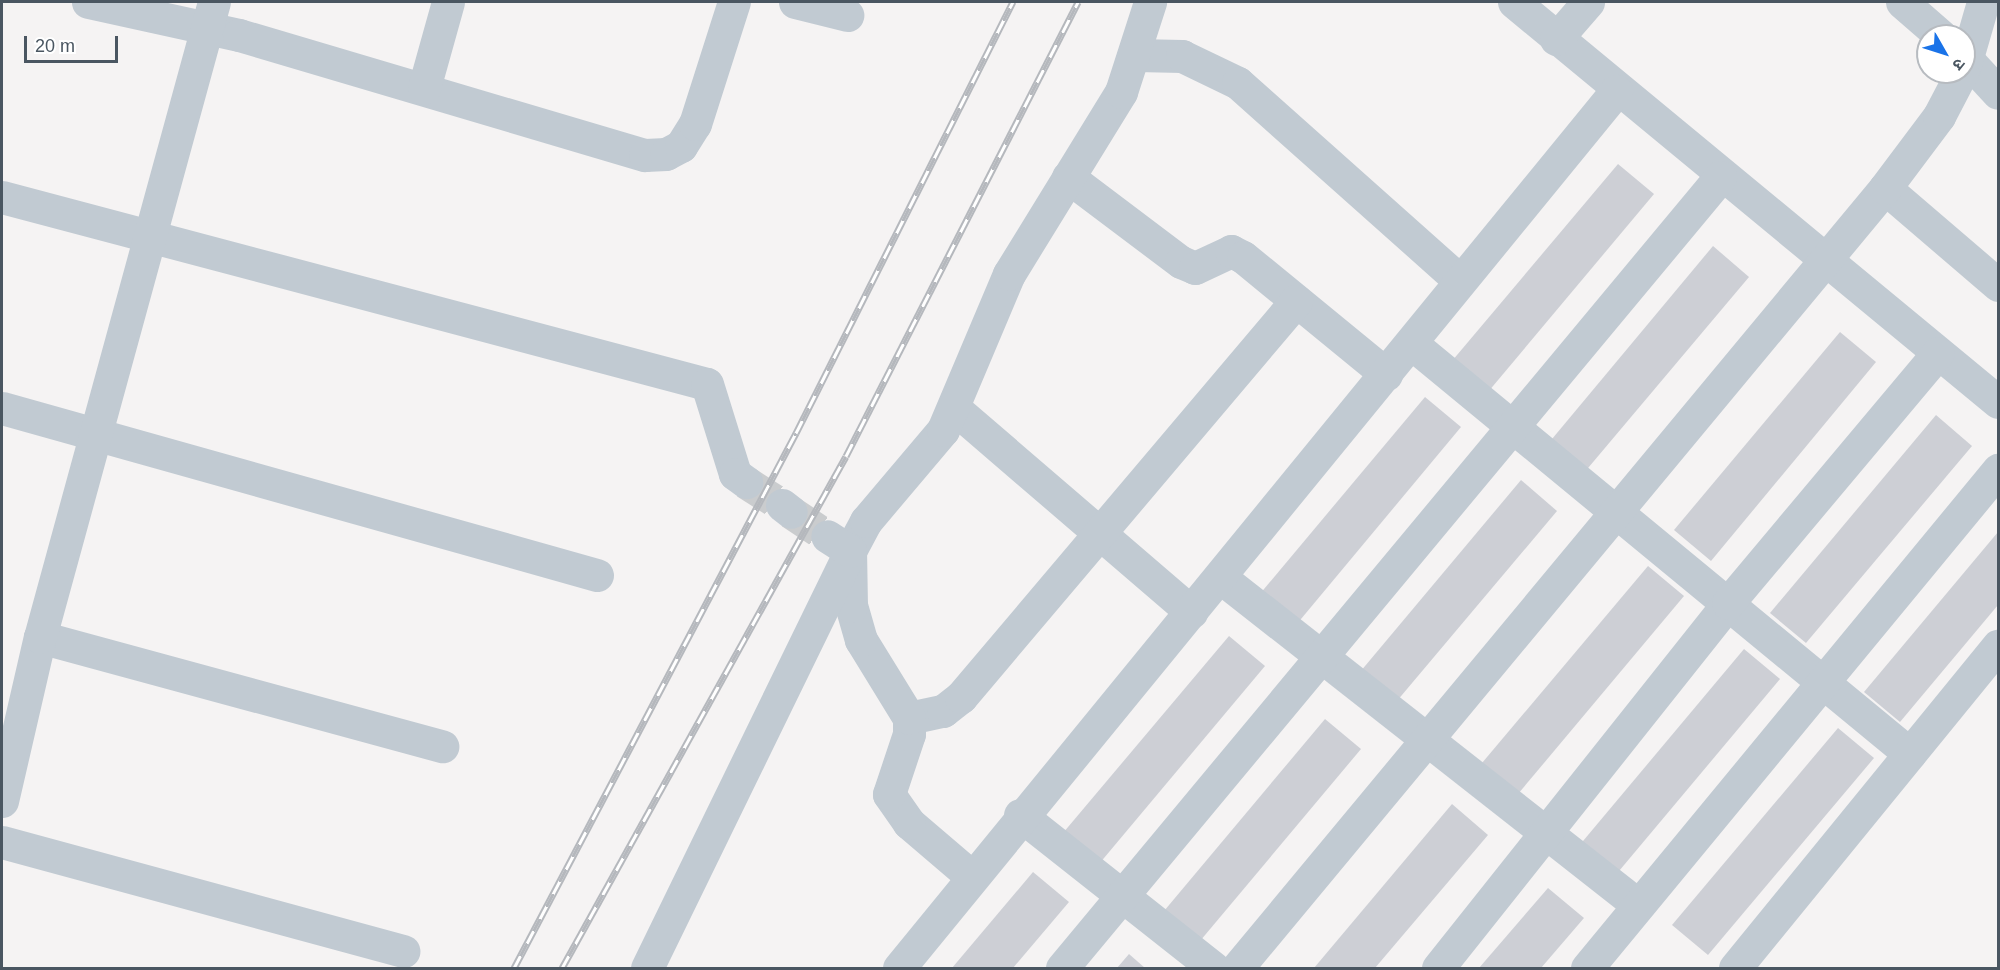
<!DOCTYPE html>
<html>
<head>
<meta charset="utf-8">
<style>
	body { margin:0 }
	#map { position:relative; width:2000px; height:970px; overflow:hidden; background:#f5f3f3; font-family:Arial,"Noto Sans Devanagari",sans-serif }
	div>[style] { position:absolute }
	.building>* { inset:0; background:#cdcfd5 }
	.minor-tunnel>* { height:33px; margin-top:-16.5px; transform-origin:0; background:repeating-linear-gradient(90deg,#caccce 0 33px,transparent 0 49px) }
	.minor>* { height:33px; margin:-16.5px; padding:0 16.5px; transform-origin:16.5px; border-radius:16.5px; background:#c1cad2 }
	.rail>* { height:7px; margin-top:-3.5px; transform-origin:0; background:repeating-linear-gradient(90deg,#fff 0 14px,#b5b8bd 0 28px); box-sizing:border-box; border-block:2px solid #b5b8bd }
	span { translate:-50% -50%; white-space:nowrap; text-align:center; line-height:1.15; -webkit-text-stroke:6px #fff; paint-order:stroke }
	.frame { position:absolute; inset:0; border:3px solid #4a5661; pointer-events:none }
	.north { position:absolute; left:1916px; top:24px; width:60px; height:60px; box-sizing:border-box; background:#fff; border:2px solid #b7bbc0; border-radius:50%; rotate:129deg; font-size:16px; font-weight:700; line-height:24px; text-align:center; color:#4a5661 }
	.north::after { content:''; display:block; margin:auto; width:21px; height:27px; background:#1a73e8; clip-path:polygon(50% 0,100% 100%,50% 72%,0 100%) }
	.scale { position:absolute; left:24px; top:36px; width:94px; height:27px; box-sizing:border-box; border:3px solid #4a5661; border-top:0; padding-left:8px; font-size:18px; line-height:21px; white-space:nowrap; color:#4a5661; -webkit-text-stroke:4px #fff; paint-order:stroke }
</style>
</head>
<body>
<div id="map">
	<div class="building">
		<i style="clip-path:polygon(1618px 164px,1654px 194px,1488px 392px,1452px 361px)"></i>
		<i style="clip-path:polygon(1713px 246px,1749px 277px,1583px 474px,1547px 445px)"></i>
		<i style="clip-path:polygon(1840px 332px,1876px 362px,1711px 561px,1674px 530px)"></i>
		<i style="clip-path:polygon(1425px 397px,1461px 427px,1296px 625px,1259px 595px)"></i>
		<i style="clip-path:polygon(1936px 415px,1972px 446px,1806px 643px,1770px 613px)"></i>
		<i style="clip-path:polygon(1521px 480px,1557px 511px,1391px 708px,1355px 678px)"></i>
		<i style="clip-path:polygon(1998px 532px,1998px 605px,1900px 722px,1864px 692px)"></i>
		<i style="clip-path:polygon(1648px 566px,1684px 596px,1518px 794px,1482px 763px)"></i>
		<i style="clip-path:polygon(1229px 636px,1265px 666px,1099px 864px,1063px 833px)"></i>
		<i style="clip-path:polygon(1744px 649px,1780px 679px,1614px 877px,1578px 847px)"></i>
		<i style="clip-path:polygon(1325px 719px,1361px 749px,1195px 947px,1159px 917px)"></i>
		<i style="clip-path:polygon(1838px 728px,1874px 758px,1708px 955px,1672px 925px)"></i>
		<i style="clip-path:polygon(1452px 804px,1488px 835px,1375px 968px,1314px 968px)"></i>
		<i style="clip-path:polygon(1033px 872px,1069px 902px,1013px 968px,952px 968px)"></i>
		<i style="clip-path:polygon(1548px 888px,1584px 918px,1541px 968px,1479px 968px)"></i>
		<i style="clip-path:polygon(1129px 954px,1145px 968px,1117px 968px)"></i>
	</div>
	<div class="minor-tunnel">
		<i style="left:746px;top:482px;width:43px;rotate:32.6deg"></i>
		<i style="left:791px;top:512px;width:43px;rotate:33.7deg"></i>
	</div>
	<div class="minor">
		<i style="left:88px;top:2px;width:155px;rotate:12.3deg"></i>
		<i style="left:239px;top:35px;width:423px;rotate:16.5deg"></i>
		<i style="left:645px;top:155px;width:21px;rotate:-3deg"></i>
		<i style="left:666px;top:154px;width:17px;rotate:-28deg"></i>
		<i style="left:681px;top:146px;width:26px;rotate:-58deg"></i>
		<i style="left:695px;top:124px;width:128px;rotate:-72.3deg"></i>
		<i style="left:795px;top:2px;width:54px;rotate:14deg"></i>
		<i style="left:1514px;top:2px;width:628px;rotate:39.57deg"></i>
		<i style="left:1902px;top:2px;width:52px;rotate:41.1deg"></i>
		<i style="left:1556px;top:39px;width:49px;rotate:-49.1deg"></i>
		<i style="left:1136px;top:55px;width:46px;rotate:1.2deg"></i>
		<i style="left:1182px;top:56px;width:62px;rotate:25.7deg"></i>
		<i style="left:1238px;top:83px;width:297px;rotate:41.7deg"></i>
		<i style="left:1964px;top:56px;width:50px;rotate:47.4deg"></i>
		<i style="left:1964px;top:68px;width:69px;rotate:-73.9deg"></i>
		<i style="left:424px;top:88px;width:89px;rotate:-74.4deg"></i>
		<i style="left:1068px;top:177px;width:141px;rotate:37deg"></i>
		<i style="left:1181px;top:262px;width:15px;rotate:23deg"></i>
		<i style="left:1195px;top:268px;width:40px;rotate:-25deg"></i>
		<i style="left:1231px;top:251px;width:13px;rotate:27deg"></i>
		<i style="left:1243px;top:257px;width:185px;rotate:39.3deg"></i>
		<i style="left:1885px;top:188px;width:149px;rotate:40.6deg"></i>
		<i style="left:2px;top:197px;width:729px;rotate:14.86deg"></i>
		<i style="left:707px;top:384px;width:94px;rotate:72.7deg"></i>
		<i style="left:735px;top:474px;width:14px;rotate:36deg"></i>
		<i style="left:1411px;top:343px;width:646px;rotate:39.48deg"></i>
		<i style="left:2px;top:408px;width:618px;rotate:15.68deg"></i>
		<i style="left:954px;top:408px;width:313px;rotate:40.7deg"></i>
		<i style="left:782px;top:505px;width:11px;rotate:38deg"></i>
		<i style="left:1220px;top:577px;width:531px;rotate:38.12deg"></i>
		<i style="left:40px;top:637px;width:417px;rotate:15.2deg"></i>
		<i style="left:909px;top:718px;width:35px;rotate:-12deg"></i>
		<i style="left:943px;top:711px;width:23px;rotate:-38deg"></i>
		<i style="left:961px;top:697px;width:519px;rotate:-49.77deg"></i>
		<i style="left:2px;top:801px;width:168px;rotate:-77deg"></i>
		<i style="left:40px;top:637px;width:658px;rotate:-74.68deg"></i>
		<i style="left:1020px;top:815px;width:247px;rotate:38.3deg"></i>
		<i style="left:2px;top:842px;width:416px;rotate:15.2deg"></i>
		<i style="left:971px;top:876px;width:82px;rotate:-139.5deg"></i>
		<i style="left:909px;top:823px;width:35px;rotate:-125deg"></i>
		<i style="left:889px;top:794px;width:63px;rotate:-71.6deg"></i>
		<i style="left:909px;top:734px;width:16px;rotate:-90deg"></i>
		<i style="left:909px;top:718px;width:92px;rotate:-121.6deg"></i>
		<i style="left:861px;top:640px;width:35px;rotate:-106deg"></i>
		<i style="left:851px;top:606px;width:55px;rotate:-91deg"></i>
		<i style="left:850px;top:551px;width:34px;rotate:-62deg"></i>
		<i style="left:866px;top:521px;width:119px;rotate:-49.8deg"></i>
		<i style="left:943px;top:430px;width:169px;rotate:-67.1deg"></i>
		<i style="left:1009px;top:274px;width:214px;rotate:-58.4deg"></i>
		<i style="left:1121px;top:92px;width:95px;rotate:-72.1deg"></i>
		<i style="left:647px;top:968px;width:464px;rotate:-64deg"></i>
		<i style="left:850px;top:551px;width:27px;rotate:-147deg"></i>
		<i style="left:899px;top:968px;width:1133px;rotate:-50.73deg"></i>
		<i style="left:1062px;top:968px;width:1029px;rotate:-50.24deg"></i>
		<i style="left:1237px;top:968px;width:1014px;rotate:-50.28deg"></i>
		<i style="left:1885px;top:188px;width:90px;rotate:-53.1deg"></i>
		<i style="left:1939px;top:116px;width:50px;rotate:-62.4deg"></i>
		<i style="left:1438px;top:968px;width:466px;rotate:-51.5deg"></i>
		<i style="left:1728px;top:603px;width:326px;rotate:-50deg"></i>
		<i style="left:1587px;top:968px;width:646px;rotate:-50.47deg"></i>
		<i style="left:1735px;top:968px;width:416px;rotate:-50.8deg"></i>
	</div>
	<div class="rail">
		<i style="left:514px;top:968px;width:605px;rotate:-62.21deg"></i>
		<i style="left:796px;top:433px;width:483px;rotate:-63.3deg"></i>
		<i style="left:562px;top:968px;width:585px;rotate:-60.98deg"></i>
		<i style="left:846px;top:456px;width:510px;rotate:-62.93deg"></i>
	</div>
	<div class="frame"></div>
	<div class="north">उ</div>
	<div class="scale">20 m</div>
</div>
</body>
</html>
